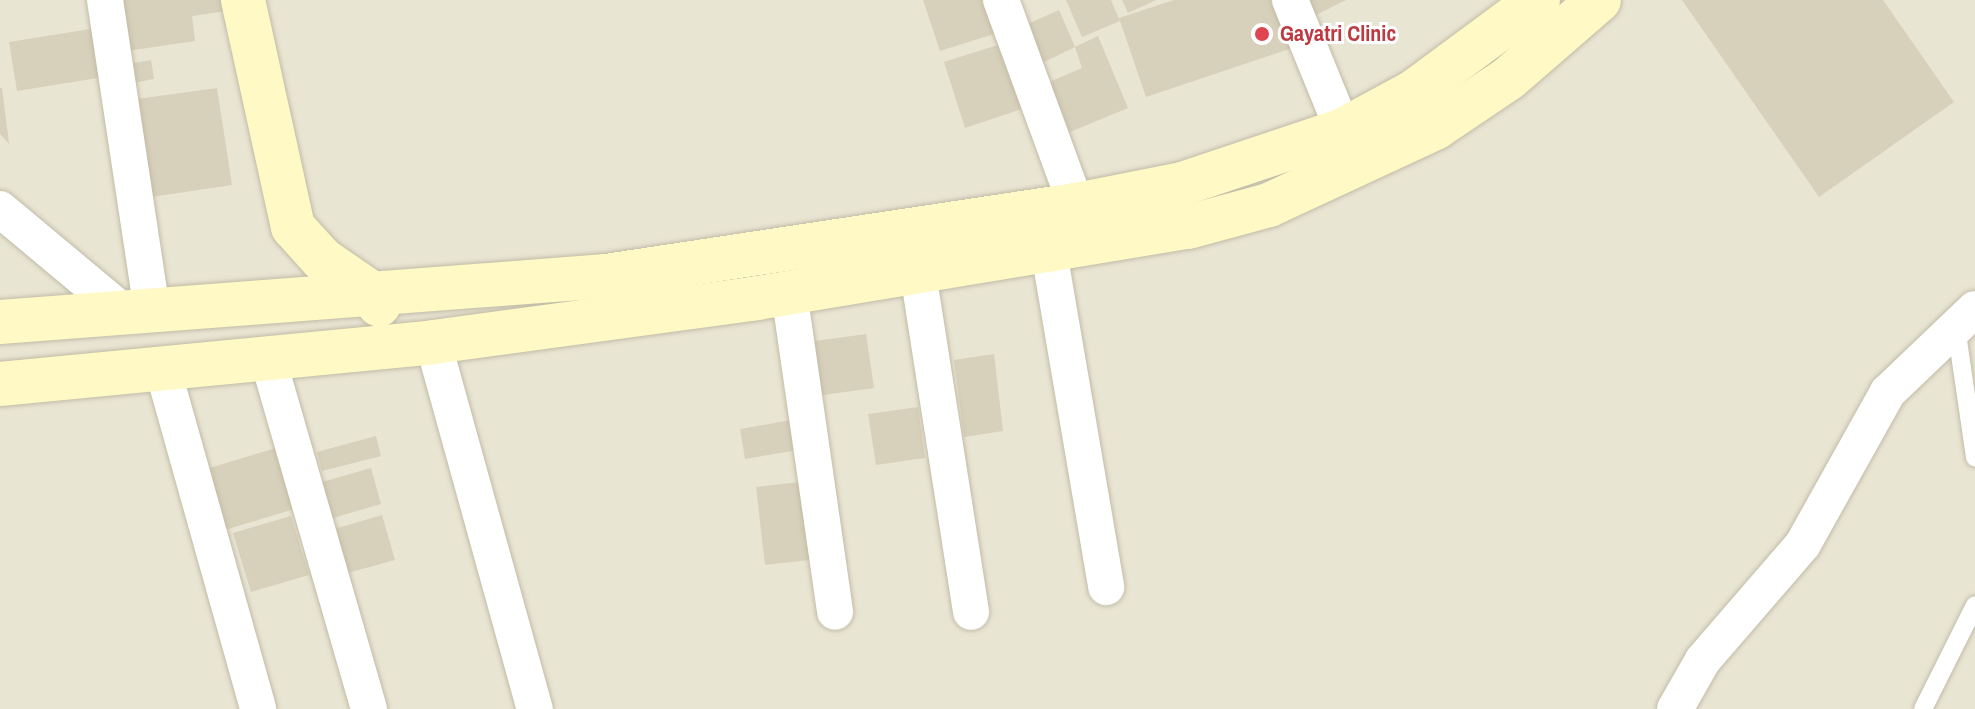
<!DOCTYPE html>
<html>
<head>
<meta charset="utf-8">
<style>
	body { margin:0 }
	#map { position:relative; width:1975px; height:709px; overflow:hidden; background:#f4f2e6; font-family:"Archivo Narrow",sans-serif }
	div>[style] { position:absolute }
	.residential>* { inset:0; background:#e9e5d3 }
	.building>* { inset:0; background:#d7d0ba }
	.roads { filter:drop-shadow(0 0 2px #c1bca7) drop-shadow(0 0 2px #c1bca7) }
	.lane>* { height:18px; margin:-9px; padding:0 9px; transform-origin:9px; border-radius:9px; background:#fff }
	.street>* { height:36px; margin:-18px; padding:0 18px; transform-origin:18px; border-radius:18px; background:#fff }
	.secondary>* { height:44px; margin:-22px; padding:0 22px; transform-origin:22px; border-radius:22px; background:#fff9c5 }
	.dots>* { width:22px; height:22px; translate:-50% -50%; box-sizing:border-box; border:4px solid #fff; border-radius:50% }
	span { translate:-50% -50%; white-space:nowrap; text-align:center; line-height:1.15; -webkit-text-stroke:6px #fff; paint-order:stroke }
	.health-label { font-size:22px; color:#be3a42; font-weight:700 }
	.left { translate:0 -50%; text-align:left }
</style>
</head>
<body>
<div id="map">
	<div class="residential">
		<i style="clip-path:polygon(0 0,1975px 0,1975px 709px,0 709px)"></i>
	</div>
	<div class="building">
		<i style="clip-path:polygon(119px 0,225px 0,226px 11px,192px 16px,195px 41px,127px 51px)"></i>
		<i style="clip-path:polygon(923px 0,986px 0,997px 33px,940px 51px)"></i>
		<i style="clip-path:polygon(1066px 0,1111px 0,1120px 21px,1082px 37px)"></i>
		<i style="clip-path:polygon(1122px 0,1156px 0,1128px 13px)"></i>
		<i style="clip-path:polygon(1174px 0,1278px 0,1292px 48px,1146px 97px,1119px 18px)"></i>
		<i style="clip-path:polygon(1308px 0,1346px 0,1316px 15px)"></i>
		<i style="clip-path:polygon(1682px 0,1883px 0,1954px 102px,1819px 197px)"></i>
		<i style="clip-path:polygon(1059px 10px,1075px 47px,1038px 65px,1021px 27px)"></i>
		<i style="clip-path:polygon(97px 28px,104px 77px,17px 91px,9px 42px)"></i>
		<i style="clip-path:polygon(1098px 36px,1128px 108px,1070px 132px,1049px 82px,1082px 68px,1075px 47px)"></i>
		<i style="clip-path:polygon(1001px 44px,1022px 109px,965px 128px,944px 62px)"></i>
		<i style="clip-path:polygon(151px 60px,154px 79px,127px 84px,123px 65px)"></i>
		<i style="clip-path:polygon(0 88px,2px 88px,9px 144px,0 134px)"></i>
		<i style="clip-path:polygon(217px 88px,232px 185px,144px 198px,130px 100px)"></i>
		<i style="clip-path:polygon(866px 334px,874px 388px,816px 396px,808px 342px)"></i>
		<i style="clip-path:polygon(994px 354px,1003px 431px,964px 437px,954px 360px)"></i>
		<i style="clip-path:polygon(918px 407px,925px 458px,876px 465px,868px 414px)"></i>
		<i style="clip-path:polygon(797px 419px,803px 449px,745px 459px,740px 429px)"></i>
		<i style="clip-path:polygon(376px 436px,381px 456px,322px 471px,317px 452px)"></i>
		<i style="clip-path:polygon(276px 448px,294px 509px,225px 530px,206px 469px)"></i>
		<i style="clip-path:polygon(371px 468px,381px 504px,333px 518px,329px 506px,322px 508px,315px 484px)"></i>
		<i style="clip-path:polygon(809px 481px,818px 559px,765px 565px,756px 487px)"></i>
		<i style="clip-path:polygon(382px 515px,395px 560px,344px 574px,331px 530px)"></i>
		<i style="clip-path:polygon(291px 516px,309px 575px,251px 592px,233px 533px)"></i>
	</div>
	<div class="roads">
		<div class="lane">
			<i style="left:1956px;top:327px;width:132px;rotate:81.7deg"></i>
			<i style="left:1923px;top:709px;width:116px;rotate:-63.4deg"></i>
		</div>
		<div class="street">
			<i style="left:105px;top:0;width:315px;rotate:81.4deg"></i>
			<i style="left:1001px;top:0;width:218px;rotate:69.9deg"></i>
			<i style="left:1290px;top:0;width:140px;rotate:67.8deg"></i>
			<i style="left:0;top:209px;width:160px;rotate:39.9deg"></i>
			<i style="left:1049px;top:252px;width:340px;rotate:80.3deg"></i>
			<i style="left:918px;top:273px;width:343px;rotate:81.1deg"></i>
			<i style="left:789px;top:292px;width:323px;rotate:81.8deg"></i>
			<i style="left:433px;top:342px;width:381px;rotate:74.5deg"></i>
			<i style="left:268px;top:359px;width:364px;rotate:73.9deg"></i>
			<i style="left:163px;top:370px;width:352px;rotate:74.3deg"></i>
			<i style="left:1675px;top:709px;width:56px;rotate:-60.3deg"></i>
			<i style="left:1703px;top:660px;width:153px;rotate:-49.2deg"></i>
			<i style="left:1803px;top:544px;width:174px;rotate:-60.8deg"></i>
			<i style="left:1888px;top:392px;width:120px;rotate:-43.7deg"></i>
		</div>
		<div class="secondary">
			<i style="left:243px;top:0;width:232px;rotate:77.6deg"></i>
			<i style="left:293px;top:227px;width:43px;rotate:47.8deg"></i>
			<i style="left:322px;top:259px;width:67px;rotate:34.6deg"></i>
			<i style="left:377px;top:297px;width:8px;rotate:76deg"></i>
			<i style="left:0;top:322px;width:608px;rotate:-4.34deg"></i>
			<i style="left:606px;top:276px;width:475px;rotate:-8.6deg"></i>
			<i style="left:1076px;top:205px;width:108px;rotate:-11.2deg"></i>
			<i style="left:1182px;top:184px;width:170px;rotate:-18.5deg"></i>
			<i style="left:1343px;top:130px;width:82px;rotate:-28.4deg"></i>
			<i style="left:1415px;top:91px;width:153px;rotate:-36.5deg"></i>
			<i style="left:0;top:384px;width:435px;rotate:-5.5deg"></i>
			<i style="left:433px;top:342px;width:327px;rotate:-7.7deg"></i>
			<i style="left:757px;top:298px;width:437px;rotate:-9.4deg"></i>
			<i style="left:1188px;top:227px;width:84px;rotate:-15.2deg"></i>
			<i style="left:1269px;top:205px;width:183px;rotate:-24.9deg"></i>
			<i style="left:1435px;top:128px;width:89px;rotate:-34deg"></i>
			<i style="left:1509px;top:78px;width:119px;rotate:-40.9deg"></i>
		</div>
	</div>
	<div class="dots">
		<i style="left:1262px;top:34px;background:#e0444e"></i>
	</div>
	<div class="health-label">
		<span class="left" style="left:1280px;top:34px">Gayatri Clinic</span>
	</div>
</div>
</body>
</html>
